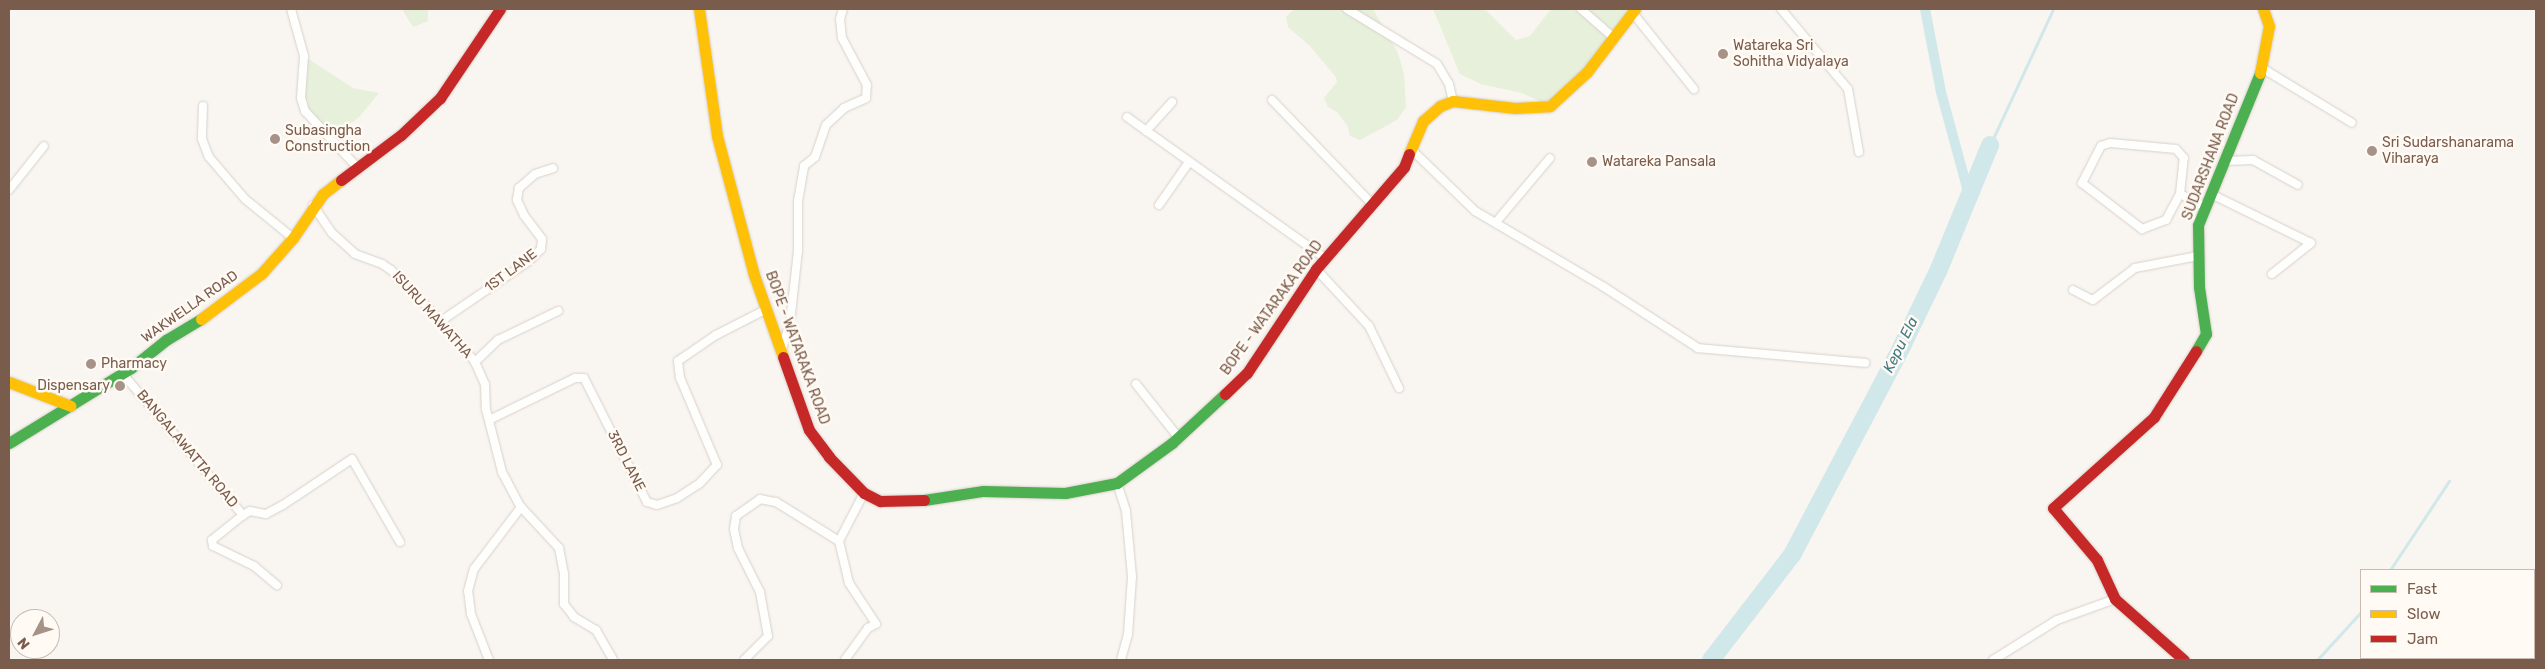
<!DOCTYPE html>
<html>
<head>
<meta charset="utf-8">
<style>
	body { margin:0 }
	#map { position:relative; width:2545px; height:669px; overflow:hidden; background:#f9f5f0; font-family:Rubik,sans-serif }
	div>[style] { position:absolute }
	.green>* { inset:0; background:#e7f0db }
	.stream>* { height:3px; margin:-1.5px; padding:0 1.5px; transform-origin:1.5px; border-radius:1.5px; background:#d0e8ea }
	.canal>* { height:10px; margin:-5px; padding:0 5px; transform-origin:5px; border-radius:5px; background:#d0e8ea }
	.river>* { height:18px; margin:-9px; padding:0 9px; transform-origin:9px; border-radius:9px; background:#d0e8ea }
	.roads { filter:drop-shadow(0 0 1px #d7d1cb) drop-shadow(0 0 1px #d7d1cb) }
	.street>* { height:8px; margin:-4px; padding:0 4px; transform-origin:4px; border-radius:4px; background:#fefefd }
	.fast>* { height:11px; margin:-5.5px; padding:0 5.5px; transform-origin:5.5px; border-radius:5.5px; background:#4caf50 }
	.slow>* { height:11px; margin:-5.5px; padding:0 5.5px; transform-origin:5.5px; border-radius:5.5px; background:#ffc107 }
	.jam>* { height:11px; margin:-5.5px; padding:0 5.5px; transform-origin:5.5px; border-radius:5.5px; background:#c62828 }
	.dots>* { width:14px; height:14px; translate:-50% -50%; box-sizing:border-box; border:2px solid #fffaf3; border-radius:50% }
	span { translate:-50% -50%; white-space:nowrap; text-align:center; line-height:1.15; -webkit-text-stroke:5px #fffaf3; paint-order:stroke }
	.poi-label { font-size:14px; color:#7a5c4d }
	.left { translate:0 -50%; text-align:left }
	.right { translate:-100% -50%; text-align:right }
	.street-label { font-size:14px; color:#7a5c4d }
	.water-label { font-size:15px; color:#437c86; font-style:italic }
	.frame { position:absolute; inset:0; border:10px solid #7a5c4d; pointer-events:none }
	.legend { position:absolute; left:2360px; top:569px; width:175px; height:90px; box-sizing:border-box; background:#fffaf3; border:1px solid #cabbb1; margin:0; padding:6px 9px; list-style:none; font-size:15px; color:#7a5c4d }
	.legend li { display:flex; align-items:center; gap:10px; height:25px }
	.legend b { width:25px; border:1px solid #cabbb1 }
	.north { position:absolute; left:10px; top:609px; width:50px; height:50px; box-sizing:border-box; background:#fffaf3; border:1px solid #cabbb1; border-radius:50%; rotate:230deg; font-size:14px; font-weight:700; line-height:20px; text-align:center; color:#7a5c4d }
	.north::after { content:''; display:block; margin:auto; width:18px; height:22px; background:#a69286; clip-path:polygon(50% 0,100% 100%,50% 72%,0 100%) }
</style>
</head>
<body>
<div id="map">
	<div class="green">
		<i style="clip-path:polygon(402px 9px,428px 9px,428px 21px,413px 27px)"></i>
		<i style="clip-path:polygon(1294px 9px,1373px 9px,1398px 53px,1404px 74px,1406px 107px,1397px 120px,1360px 140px,1350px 136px,1347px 125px,1337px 112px,1328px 107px,1324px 98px,1337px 82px,1336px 77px,1310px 46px,1288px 27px,1286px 17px)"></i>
		<i style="clip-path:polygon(1433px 9px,1485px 9px,1516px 40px,1530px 36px,1551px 9px,1635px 9px,1550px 106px,1522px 93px,1481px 84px,1460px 74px)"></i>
		<i style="clip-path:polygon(304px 56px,353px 88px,379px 93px,359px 117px,332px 138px,305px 111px)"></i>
	</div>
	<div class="stream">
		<i style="left:1990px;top:145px;width:150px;rotate:-65.1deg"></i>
		<i style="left:2390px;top:570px;width:107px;rotate:-56.5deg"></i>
		<i style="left:2317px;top:660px;width:65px;rotate:-47.5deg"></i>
	</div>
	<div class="canal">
		<i style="left:1925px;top:9px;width:85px;rotate:79.1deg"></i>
		<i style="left:1941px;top:92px;width:107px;rotate:74.8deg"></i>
	</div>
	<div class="river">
		<i style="left:1711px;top:660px;width:133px;rotate:-52.4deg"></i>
		<i style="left:1792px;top:555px;width:236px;rotate:-62.2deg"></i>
		<i style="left:1902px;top:346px;width:85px;rotate:-64.3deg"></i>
		<i style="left:1939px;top:269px;width:134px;rotate:-67.6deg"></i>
	</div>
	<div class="roads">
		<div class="street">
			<i style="left:291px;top:9px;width:49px;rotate:74.5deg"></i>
			<i style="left:304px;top:56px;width:42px;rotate:94.1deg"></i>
			<i style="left:301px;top:98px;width:14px;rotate:73deg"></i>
			<i style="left:305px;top:111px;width:76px;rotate:47.1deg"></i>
			<i style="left:1347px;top:9px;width:105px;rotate:31.4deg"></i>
			<i style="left:1437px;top:64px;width:23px;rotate:59deg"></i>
			<i style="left:1449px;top:84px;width:17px;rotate:77deg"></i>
			<i style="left:1581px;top:9px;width:44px;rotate:41.3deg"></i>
			<i style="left:1781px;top:9px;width:104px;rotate:50.1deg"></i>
			<i style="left:1848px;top:89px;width:64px;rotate:80.1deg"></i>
			<i style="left:1632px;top:12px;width:99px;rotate:51.2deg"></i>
			<i style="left:2262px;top:68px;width:105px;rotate:31.4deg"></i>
			<i style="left:1272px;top:100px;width:144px;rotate:46.1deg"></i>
			<i style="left:203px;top:106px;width:33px;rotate:92deg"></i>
			<i style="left:202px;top:139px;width:19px;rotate:69deg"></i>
			<i style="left:209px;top:157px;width:55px;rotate:49.4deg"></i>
			<i style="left:245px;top:199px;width:62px;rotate:39.1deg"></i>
			<i style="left:1127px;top:117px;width:243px;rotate:35.5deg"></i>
			<i style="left:1146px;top:131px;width:39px;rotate:-48deg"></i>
			<i style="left:1411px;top:149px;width:89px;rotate:44.1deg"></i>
			<i style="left:1475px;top:211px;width:150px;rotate:30.5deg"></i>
			<i style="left:1604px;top:287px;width:112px;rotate:33deg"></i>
			<i style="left:1698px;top:348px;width:168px;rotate:5.1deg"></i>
			<i style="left:2225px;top:161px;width:28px;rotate:-2deg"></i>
			<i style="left:2253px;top:160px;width:51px;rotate:29.1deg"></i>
			<i style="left:9px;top:190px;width:56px;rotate:-51.5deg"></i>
			<i style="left:2180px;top:194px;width:36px;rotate:-84deg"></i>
			<i style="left:2184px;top:158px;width:12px;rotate:-132deg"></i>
			<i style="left:2176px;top:149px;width:66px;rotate:-174.8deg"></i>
			<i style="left:2110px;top:143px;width:9px;rotate:162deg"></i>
			<i style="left:2101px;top:146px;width:42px;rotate:117.2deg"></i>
			<i style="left:2082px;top:183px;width:76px;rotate:37.5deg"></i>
			<i style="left:2142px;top:229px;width:26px;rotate:-21deg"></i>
			<i style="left:2166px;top:220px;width:30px;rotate:-62deg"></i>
			<i style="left:2180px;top:194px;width:29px;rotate:27deg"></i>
			<i style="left:2211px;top:194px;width:111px;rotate:26.1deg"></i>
			<i style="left:2311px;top:243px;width:50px;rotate:141.5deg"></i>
			<i style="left:313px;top:205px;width:34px;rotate:56deg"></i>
			<i style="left:332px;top:233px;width:31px;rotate:42deg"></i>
			<i style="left:355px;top:254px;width:29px;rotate:20deg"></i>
			<i style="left:382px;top:264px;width:11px;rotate:34deg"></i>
			<i style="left:391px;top:270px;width:71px;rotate:45.6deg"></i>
			<i style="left:441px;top:321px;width:53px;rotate:50.3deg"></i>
			<i style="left:475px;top:362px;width:24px;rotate:66deg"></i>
			<i style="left:485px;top:384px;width:25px;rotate:88deg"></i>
			<i style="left:486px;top:409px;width:65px;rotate:75.7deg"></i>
			<i style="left:502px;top:472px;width:40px;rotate:62deg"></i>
			<i style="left:521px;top:507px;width:56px;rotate:47.2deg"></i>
			<i style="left:559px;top:548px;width:26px;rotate:79deg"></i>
			<i style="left:564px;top:574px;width:30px;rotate:90deg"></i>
			<i style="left:564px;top:604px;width:16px;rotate:52deg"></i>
			<i style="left:574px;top:617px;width:26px;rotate:31deg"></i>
			<i style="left:596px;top:630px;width:34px;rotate:60deg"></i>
			<i style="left:1159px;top:205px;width:52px;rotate:-55.1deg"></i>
			<i style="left:1497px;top:221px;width:82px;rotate:-49.9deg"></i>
			<i style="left:1316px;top:269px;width:78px;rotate:47.1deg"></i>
			<i style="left:1369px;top:326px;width:69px;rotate:64.2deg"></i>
			<i style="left:2073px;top:290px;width:22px;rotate:27deg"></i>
			<i style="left:2093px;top:300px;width:53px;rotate:-37.3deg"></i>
			<i style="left:2135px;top:268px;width:64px;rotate:-10.8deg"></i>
			<i style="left:441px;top:321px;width:107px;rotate:-34.3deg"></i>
			<i style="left:529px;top:261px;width:17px;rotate:-45deg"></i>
			<i style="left:541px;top:249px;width:10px;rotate:-84deg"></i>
			<i style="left:542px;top:239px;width:30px;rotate:-127deg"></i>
			<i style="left:524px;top:215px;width:17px;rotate:-115deg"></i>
			<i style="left:517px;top:200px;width:12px;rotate:-81deg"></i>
			<i style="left:519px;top:188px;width:21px;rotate:-41deg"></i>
			<i style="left:535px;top:174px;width:19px;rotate:-18deg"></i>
			<i style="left:782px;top:349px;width:27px;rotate:-73deg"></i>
			<i style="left:790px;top:323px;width:72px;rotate:-83.7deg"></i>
			<i style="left:798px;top:251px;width:50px;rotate:-90deg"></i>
			<i style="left:798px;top:201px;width:36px;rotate:-80deg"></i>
			<i style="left:804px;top:166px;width:14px;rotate:-39deg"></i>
			<i style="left:815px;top:157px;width:34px;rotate:-71deg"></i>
			<i style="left:826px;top:125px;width:25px;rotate:-43deg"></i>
			<i style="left:844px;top:108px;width:24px;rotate:-24deg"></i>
			<i style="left:866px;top:98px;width:13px;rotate:-86deg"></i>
			<i style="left:867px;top:85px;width:53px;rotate:-118deg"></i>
			<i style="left:842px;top:38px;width:19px;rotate:-96deg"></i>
			<i style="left:840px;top:19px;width:10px;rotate:-73deg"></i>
			<i style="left:475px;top:362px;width:32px;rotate:-44deg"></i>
			<i style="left:498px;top:340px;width:67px;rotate:-25.8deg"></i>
			<i style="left:122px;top:373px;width:187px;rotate:49.6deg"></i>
			<i style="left:243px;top:515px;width:8px;rotate:-30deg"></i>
			<i style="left:250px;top:511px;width:16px;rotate:11deg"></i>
			<i style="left:266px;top:514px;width:19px;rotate:-28deg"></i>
			<i style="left:283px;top:505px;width:83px;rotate:-33.7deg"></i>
			<i style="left:352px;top:459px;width:96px;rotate:60deg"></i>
			<i style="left:1136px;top:384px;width:68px;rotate:51.6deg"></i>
			<i style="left:489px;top:420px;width:96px;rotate:-26deg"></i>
			<i style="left:575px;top:378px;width:9px"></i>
			<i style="left:584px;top:378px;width:139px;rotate:63.1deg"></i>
			<i style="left:647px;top:502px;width:10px;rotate:17deg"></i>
			<i style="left:657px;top:505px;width:21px;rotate:-19deg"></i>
			<i style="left:677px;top:498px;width:27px;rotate:-33deg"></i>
			<i style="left:700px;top:483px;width:25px;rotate:-47deg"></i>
			<i style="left:717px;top:465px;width:95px;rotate:-113deg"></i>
			<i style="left:680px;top:378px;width:17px;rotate:-97deg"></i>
			<i style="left:678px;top:361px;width:46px;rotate:-34.4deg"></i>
			<i style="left:716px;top:335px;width:57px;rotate:-27deg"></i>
			<i style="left:1117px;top:483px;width:29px;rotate:72deg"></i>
			<i style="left:1126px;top:511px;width:66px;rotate:84.8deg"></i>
			<i style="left:1132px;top:577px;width:57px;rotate:94deg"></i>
			<i style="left:1128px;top:634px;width:27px;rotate:105deg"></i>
			<i style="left:243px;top:515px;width:40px;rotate:141deg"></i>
			<i style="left:212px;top:540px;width:6px;rotate:81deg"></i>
			<i style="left:213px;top:546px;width:46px;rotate:26deg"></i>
			<i style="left:254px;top:566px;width:30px;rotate:40deg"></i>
			<i style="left:839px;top:541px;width:43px;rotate:76.6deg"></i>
			<i style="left:849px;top:583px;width:49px;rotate:56.6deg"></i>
			<i style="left:876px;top:624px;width:9px;rotate:153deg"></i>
			<i style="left:868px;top:628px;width:39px;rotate:126deg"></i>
			<i style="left:489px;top:660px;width:49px;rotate:-111.4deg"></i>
			<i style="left:471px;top:614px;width:23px;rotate:-97deg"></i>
			<i style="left:468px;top:591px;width:23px;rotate:-75deg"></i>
			<i style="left:474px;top:569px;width:78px;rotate:-52.8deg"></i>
			<i style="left:744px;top:660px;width:34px;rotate:-45deg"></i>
			<i style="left:768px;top:636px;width:45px;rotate:-100.3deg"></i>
			<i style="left:760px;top:592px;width:49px;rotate:-116.6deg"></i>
			<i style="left:738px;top:548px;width:19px;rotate:-102deg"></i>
			<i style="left:734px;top:529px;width:13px;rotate:-81deg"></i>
			<i style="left:736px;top:516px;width:29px;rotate:-35deg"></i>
			<i style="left:760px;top:499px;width:16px;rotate:11deg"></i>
			<i style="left:776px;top:502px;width:74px;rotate:31.8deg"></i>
			<i style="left:839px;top:541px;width:54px;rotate:-62.5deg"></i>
			<i style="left:1993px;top:660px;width:75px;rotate:-32deg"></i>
			<i style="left:2057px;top:620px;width:62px;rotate:-19.9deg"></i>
		</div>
		<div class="fast">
			<i style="left:2196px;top:351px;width:20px;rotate:-60deg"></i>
			<i style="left:2206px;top:334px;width:48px;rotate:-98.5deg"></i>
			<i style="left:2199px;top:287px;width:62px;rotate:-90.9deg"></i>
			<i style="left:2198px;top:225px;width:164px;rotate:-67.8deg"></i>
			<i style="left:9px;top:443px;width:143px;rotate:-31.6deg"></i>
			<i style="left:131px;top:368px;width:45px;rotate:-38.7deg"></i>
			<i style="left:166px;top:340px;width:41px;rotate:-31deg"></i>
			<i style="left:924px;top:500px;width:60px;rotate:-8.7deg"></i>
			<i style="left:983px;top:491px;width:82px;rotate:1.4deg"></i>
			<i style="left:1065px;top:493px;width:53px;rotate:-10.9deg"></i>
			<i style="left:1117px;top:483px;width:68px;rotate:-36deg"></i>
			<i style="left:1172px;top:443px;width:72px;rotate:-42.8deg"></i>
		</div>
		<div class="slow">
			<i style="left:699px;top:9px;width:128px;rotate:81.9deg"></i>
			<i style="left:717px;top:136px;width:144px;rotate:75.1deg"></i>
			<i style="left:754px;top:275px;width:87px;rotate:70.5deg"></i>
			<i style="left:2260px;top:73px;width:48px;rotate:-79.2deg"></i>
			<i style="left:2269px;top:26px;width:18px;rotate:-109deg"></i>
			<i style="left:1409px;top:154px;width:36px;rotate:-67deg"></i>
			<i style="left:1423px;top:121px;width:23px;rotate:-41deg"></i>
			<i style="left:1440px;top:106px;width:14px;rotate:-21deg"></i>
			<i style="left:1453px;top:101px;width:62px;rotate:6.4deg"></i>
			<i style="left:1515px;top:108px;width:35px;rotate:-3deg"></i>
			<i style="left:1550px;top:106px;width:50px;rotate:-42.6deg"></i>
			<i style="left:1587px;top:72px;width:79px;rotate:-52.7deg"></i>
			<i style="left:201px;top:319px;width:75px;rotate:-36.9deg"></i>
			<i style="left:261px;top:274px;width:48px;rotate:-48.4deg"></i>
			<i style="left:293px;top:238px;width:53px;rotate:-55.7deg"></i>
			<i style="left:323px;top:194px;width:23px;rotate:-38deg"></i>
			<i style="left:9px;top:382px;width:66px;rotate:21.2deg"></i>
		</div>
		<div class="jam">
			<i style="left:341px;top:180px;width:75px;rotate:-36.9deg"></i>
			<i style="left:401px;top:135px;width:54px;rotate:-43.5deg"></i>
			<i style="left:440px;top:98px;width:107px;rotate:-56deg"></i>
			<i style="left:783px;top:357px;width:77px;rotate:70.4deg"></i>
			<i style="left:809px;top:430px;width:34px;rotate:53deg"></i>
			<i style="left:829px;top:457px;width:50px;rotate:45.8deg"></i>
			<i style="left:864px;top:493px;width:18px;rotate:27deg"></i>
			<i style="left:880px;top:501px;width:44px;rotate:-1.3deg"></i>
			<i style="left:1225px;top:394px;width:30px;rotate:-44deg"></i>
			<i style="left:1247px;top:373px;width:125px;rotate:-56.4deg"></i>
			<i style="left:1316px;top:269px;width:135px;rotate:-49.2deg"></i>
			<i style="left:1404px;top:167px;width:14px;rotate:-69deg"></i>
			<i style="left:2184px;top:660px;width:92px;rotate:-138.5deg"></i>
			<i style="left:2115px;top:599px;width:43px;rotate:-114.8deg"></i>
			<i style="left:2097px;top:560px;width:68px;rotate:-130.2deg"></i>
			<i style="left:2053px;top:508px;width:136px;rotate:-42deg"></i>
			<i style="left:2154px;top:417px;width:78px;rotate:-57.5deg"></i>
		</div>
	</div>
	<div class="dots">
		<i style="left:1723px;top:54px;background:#a69286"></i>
		<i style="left:275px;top:139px;background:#a69286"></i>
		<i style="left:2372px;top:151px;background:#a69286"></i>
		<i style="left:1592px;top:162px;background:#a69286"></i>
		<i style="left:91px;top:364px;background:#a69286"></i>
		<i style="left:120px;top:386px;background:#a69286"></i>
	</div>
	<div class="poi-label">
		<span class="left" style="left:1733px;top:54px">Watareka Sri<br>Sohitha Vidyalaya</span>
		<span class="left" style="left:285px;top:139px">Subasingha<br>Construction</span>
		<span class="left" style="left:2382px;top:151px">Sri Sudarshanarama<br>Viharaya</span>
		<span class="left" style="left:1602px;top:162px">Watareka Pansala</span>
		<span class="left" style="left:101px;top:364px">Pharmacy</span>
		<span class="right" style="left:110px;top:386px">Dispensary</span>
	</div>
	<div class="street-label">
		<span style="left:2211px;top:157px;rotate:-69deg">SUDARSHANA ROAD</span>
		<span style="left:511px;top:271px;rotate:-37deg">1ST LANE</span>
		<span style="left:190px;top:307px;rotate:-35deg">WAKWELLA ROAD</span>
		<span style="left:1272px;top:308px;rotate:-54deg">BOPE - WATARAKA ROAD</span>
		<span style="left:432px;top:315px;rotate:48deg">ISURU MAWATHA</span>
		<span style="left:797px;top:348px;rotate:70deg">BOPE - WATARAKA ROAD</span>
		<span style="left:187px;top:449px;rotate:50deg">BANGALAWATTA ROAD</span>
		<span style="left:626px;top:461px;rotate:63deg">3RD LANE</span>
	</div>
	<div class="water-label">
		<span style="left:1901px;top:345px;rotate:-64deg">Kepu Ela</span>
	</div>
	<div class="frame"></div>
	<ul class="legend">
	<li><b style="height:6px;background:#4caf50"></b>Fast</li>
	<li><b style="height:6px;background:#ffc107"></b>Slow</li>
	<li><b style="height:6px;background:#c62828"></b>Jam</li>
	</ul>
	<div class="north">N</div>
</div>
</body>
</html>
